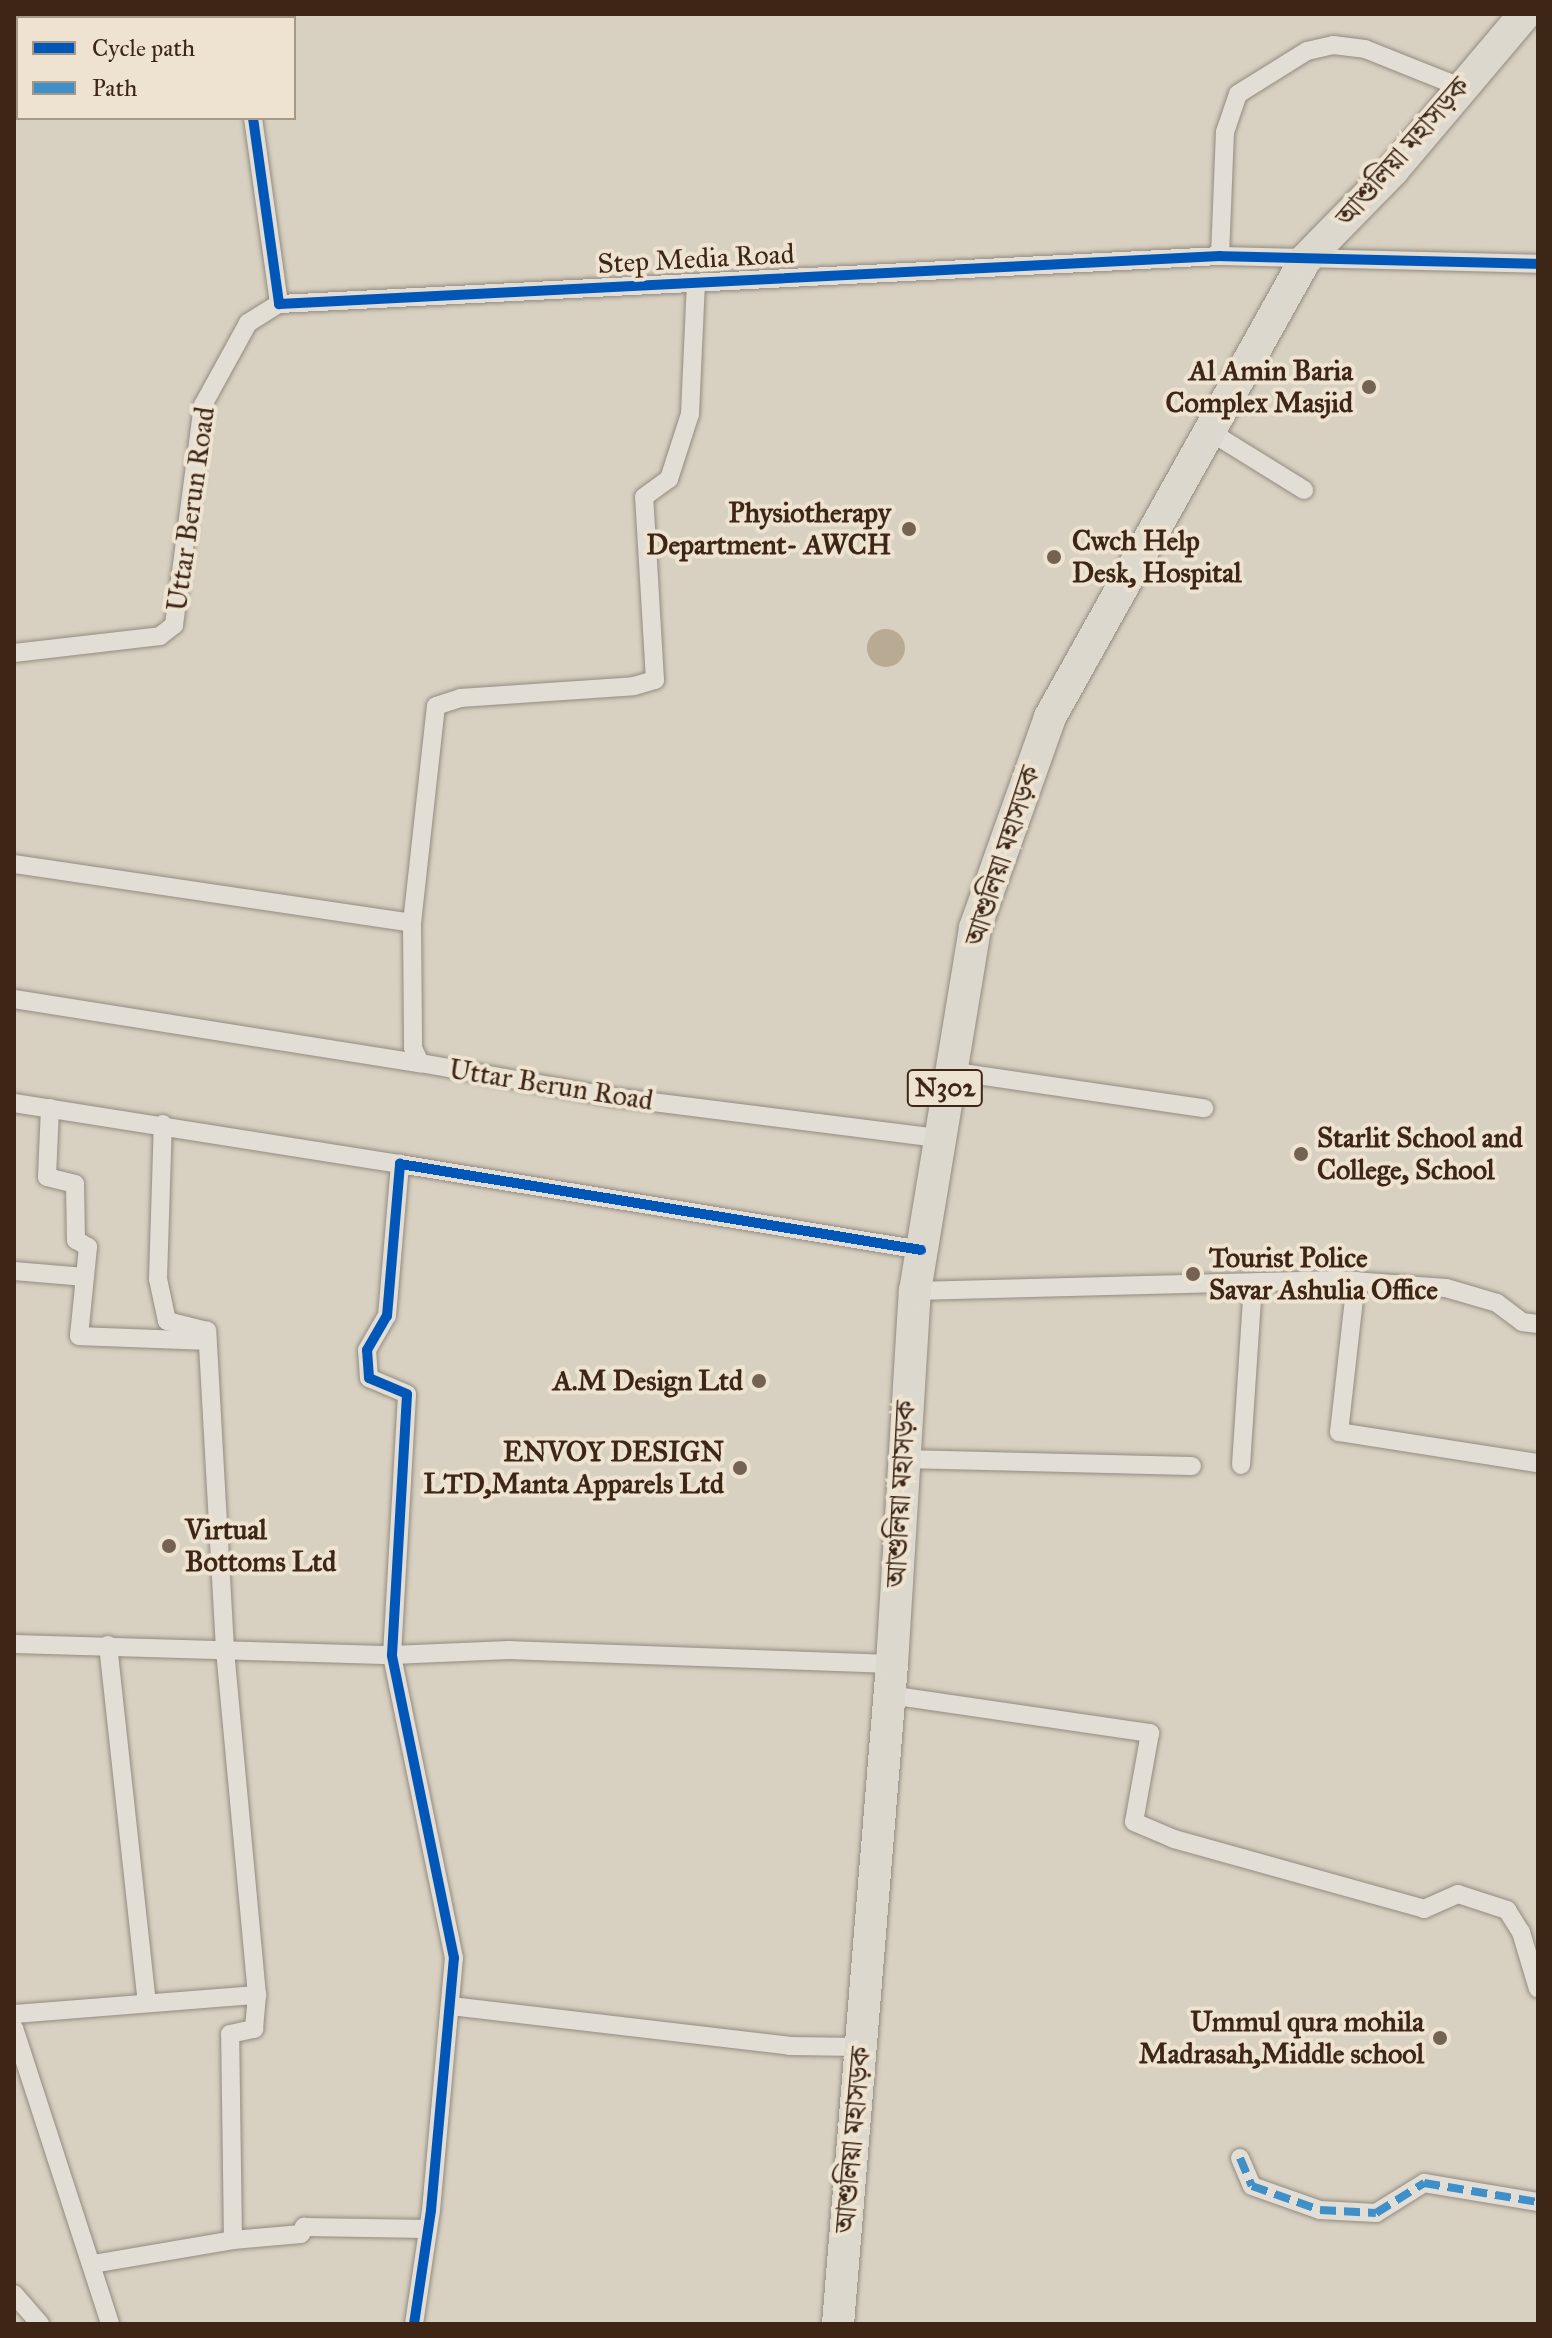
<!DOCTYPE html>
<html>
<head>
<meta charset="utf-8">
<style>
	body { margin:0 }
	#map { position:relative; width:1552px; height:2338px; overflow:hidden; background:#d8d0c0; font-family:"IM FELL Great Primer","Noto Serif Bengali",serif }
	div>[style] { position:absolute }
	.water>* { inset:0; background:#b8aa93 }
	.round { border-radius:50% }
	.roads { filter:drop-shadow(0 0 2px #938b80) drop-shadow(0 0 2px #938b80) }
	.street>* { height:18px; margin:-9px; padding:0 9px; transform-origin:9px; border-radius:9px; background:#e2ded5 }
	.highway>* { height:32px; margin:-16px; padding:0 16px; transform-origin:16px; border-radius:16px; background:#ddd8ce }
	.quiet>* { height:8px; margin-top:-4px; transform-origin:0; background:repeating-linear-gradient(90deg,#3f8fc9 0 16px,transparent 0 24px) }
	.cycleway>* { height:10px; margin:-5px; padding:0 5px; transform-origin:5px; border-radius:5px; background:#0057b8 }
	.dots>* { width:22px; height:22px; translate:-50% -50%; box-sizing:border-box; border:4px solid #ede3d0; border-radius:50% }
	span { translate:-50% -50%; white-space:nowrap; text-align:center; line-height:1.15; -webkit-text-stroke:8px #ede3d0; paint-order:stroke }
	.shield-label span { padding:2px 6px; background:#ede3d0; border:2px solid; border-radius:6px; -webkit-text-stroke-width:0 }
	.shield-label { font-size:26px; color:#3e2617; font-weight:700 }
	.street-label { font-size:28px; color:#3e2617 }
	.poi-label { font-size:28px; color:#3e2617; font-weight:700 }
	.right { translate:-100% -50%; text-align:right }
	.left { translate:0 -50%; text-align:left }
	.frame { position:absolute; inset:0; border:16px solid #3e2617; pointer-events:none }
	.legend { position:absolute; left:16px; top:16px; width:280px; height:104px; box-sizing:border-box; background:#ede3d0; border:2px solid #a79786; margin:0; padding:10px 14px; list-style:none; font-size:24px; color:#3e2617 }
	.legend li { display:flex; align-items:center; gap:16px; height:40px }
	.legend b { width:40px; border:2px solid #a79786 }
</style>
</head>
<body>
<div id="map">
	<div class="water">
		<i class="round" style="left:867px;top:629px;width:38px;height:38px"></i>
	</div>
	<div class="roads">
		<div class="street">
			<i style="left:239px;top:14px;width:4px;rotate:76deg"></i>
			<i style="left:253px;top:118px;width:188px;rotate:82deg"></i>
			<i style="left:279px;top:304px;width:942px;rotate:-2.92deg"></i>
			<i style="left:1220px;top:256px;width:318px;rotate:1.4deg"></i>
			<i style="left:1220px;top:256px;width:124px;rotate:-87.7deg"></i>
			<i style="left:1225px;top:132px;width:40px;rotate:-71.1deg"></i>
			<i style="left:1238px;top:94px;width:81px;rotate:-31.9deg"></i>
			<i style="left:1307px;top:51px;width:27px;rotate:-13deg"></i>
			<i style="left:1333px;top:45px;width:32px;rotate:7deg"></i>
			<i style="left:1365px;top:49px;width:102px;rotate:21.8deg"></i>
			<i style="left:1209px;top:431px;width:112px;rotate:31.8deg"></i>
			<i style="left:14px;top:653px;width:147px;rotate:-6.6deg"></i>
			<i style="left:160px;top:636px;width:18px;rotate:-38deg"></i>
			<i style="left:174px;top:625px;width:222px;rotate:-82.5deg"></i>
			<i style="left:203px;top:405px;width:94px;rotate:-61.2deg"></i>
			<i style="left:248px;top:323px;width:36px;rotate:-32deg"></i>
			<i style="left:14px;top:864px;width:402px;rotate:8.4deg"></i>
			<i style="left:412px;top:923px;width:125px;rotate:89.5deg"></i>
			<i style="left:413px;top:1048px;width:17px;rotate:65deg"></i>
			<i style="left:420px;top:1063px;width:196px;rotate:10deg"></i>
			<i style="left:613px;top:1097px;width:326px;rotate:7.2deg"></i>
			<i style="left:412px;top:923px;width:218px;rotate:-83.7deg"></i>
			<i style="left:436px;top:706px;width:25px;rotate:-18deg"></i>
			<i style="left:460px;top:698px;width:174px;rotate:-3.9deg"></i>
			<i style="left:634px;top:686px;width:22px;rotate:-16deg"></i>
			<i style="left:655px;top:680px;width:183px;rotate:-93.4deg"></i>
			<i style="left:644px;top:497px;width:31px;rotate:-36deg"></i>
			<i style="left:669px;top:479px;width:68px;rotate:-72.1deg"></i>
			<i style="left:690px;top:414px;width:131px;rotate:-87.4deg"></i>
			<i style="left:14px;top:999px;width:411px;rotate:9deg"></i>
			<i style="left:949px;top:1071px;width:258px;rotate:8.3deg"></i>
			<i style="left:14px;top:1103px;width:391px;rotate:9deg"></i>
			<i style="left:50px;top:1108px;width:69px;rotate:92.5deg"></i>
			<i style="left:47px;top:1177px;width:29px;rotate:14deg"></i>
			<i style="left:75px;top:1184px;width:56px;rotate:89deg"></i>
			<i style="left:76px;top:1240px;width:14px;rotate:30deg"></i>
			<i style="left:88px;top:1247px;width:89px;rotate:95.8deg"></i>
			<i style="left:79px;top:1336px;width:128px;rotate:2.2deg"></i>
			<i style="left:14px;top:1271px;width:71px;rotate:4.8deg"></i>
			<i style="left:1356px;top:1281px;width:152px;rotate:96.4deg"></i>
			<i style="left:1339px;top:1432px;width:201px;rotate:8.9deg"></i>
			<i style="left:915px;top:1291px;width:424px;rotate:-1.5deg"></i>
			<i style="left:1339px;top:1280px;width:107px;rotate:4.3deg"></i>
			<i style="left:1446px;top:1288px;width:53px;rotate:16.4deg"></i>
			<i style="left:1497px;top:1303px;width:31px;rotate:37deg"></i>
			<i style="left:1522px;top:1322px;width:16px;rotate:7deg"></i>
			<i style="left:902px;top:1459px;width:290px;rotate:1.4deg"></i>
			<i style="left:1241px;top:1465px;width:181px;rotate:-86.2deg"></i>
			<i style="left:14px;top:1644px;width:378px;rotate:1.7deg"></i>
			<i style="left:392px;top:1655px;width:117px;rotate:-2.4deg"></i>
			<i style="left:509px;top:1650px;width:383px;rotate:2.1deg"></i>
			<i style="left:108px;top:1645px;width:360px;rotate:83.8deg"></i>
			<i style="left:889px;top:1695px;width:264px;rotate:8.3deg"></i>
			<i style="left:1150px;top:1733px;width:90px;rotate:100.2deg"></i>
			<i style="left:1134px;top:1822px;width:43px;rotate:23deg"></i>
			<i style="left:1174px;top:1839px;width:260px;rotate:15.6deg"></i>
			<i style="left:1424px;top:1909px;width:37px;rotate:-24deg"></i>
			<i style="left:1458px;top:1894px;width:52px;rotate:18.1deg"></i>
			<i style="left:1507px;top:1910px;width:26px;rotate:58deg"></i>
			<i style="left:1521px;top:1932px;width:59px;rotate:73.4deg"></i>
			<i style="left:451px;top:2006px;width:340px;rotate:6.7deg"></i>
			<i style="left:789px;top:2046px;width:71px;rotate:0.8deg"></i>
			<i style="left:14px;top:2014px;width:244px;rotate:-4.5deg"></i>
			<i style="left:257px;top:1995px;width:347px;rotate:-95.3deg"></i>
			<i style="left:225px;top:1649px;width:319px;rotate:-93.2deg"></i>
			<i style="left:207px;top:1331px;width:41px;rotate:-166deg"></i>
			<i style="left:167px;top:1321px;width:43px;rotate:-102.1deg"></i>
			<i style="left:158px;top:1279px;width:155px;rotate:-88.2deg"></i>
			<i style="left:14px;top:2028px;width:311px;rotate:72deg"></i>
			<i style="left:1240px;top:2158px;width:30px;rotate:67deg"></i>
			<i style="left:1252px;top:2186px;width:72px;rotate:19.4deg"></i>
			<i style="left:1320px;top:2210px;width:56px;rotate:3.1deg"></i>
			<i style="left:1376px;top:2213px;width:57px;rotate:-32deg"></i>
			<i style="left:1424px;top:2183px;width:116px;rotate:9.5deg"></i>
			<i style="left:233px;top:2240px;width:206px;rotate:-90.8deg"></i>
			<i style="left:230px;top:2034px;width:25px;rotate:-12deg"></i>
			<i style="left:254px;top:2029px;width:34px;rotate:-85deg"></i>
			<i style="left:93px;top:2264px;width:142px;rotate:-9.7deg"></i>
			<i style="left:233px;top:2240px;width:68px;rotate:-5deg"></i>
			<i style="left:301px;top:2234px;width:8px;rotate:-67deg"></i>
			<i style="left:304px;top:2227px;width:124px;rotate:0.9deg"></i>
			<i style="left:14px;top:2294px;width:40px;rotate:49deg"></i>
			<i style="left:414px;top:2324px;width:115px;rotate:-81.5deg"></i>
			<i style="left:431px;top:2210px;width:253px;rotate:-84.8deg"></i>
			<i style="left:454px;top:1958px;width:309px;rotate:-101.6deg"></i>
			<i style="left:392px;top:1655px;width:261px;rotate:-86.7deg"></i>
			<i style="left:407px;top:1394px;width:41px;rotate:-157.2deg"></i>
			<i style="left:369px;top:1378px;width:28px;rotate:-94deg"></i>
			<i style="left:367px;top:1350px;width:39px;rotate:-60deg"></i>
			<i style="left:387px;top:1316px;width:153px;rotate:-85.1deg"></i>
			<i style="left:400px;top:1164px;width:528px;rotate:9.37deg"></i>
		</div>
		<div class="highway">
			<i style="left:838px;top:2324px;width:662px;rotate:-85.32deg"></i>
			<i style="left:892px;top:1664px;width:374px;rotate:-86.5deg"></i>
			<i style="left:915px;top:1291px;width:368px;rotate:-80.6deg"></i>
			<i style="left:975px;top:928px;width:224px;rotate:-70.4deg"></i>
			<i style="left:1050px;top:717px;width:523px;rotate:-60.84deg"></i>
			<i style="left:1305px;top:260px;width:126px;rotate:-45.6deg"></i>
			<i style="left:1393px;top:170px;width:204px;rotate:-49.8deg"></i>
		</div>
	</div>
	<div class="quiet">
		<i style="left:1240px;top:2158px;width:30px;rotate:67deg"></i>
		<i style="left:1252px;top:2186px;width:72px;rotate:19.4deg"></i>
		<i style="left:1320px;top:2210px;width:56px;rotate:3.1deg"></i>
		<i style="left:1376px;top:2213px;width:57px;rotate:-32deg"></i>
		<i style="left:1424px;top:2183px;width:116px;rotate:9.5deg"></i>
	</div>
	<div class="cycleway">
		<i style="left:253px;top:118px;width:188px;rotate:82deg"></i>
		<i style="left:279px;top:304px;width:942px;rotate:-2.92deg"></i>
		<i style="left:1220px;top:256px;width:318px;rotate:1.4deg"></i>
		<i style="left:414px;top:2324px;width:115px;rotate:-81.5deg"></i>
		<i style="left:431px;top:2210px;width:253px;rotate:-84.8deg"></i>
		<i style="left:454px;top:1958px;width:309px;rotate:-101.6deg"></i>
		<i style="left:392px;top:1655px;width:261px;rotate:-86.7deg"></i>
		<i style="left:407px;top:1394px;width:41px;rotate:-157.2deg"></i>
		<i style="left:369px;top:1378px;width:28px;rotate:-94deg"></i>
		<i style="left:367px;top:1350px;width:39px;rotate:-60deg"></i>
		<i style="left:387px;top:1316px;width:153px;rotate:-85.1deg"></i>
		<i style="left:400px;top:1164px;width:528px;rotate:9.37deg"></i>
	</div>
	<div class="dots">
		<i style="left:1369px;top:387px;background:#746252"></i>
		<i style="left:909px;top:529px;background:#746252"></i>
		<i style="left:1054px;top:557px;background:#746252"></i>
		<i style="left:1301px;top:1154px;background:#746252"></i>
		<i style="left:1193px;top:1274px;background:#746252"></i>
		<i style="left:759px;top:1381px;background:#746252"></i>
		<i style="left:740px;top:1468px;background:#746252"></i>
		<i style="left:169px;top:1546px;background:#746252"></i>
		<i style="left:1440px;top:2038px;background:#746252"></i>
	</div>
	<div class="shield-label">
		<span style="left:945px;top:1088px">N302</span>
	</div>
	<div class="street-label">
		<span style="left:1403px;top:152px;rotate:-49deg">আশুলিয়া মহাসড়ক</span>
		<span style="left:696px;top:259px;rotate:-3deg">Step Media Road</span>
		<span style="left:191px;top:509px;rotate:-82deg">Uttar Berun Road</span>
		<span style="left:1003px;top:856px;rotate:-72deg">আশুলিয়া মহাসড়ক</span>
		<span style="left:551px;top:1085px;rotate:9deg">Uttar Berun Road</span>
		<span style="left:901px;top:1494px;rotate:-87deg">আশুলিয়া মহাসড়ক</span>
		<span style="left:853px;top:2140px;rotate:-85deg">আশুলিয়া মহাসড়ক</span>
	</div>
	<div class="poi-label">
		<span class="right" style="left:1353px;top:387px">Al Amin Baria<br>Complex Masjid</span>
		<span class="right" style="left:891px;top:529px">Physiotherapy<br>Department- AWCH</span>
		<span class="left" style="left:1072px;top:557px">Cwch Help<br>Desk, Hospital</span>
		<span class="left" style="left:1317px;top:1154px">Starlit School and<br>College, School</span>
		<span class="left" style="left:1209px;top:1274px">Tourist Police<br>Savar Ashulia Office</span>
		<span class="right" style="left:743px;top:1381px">A.M Design Ltd</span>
		<span class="right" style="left:724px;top:1468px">ENVOY DESIGN<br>LTD,Manta Apparels Ltd</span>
		<span class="left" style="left:185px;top:1546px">Virtual<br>Bottoms Ltd</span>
		<span class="right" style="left:1424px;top:2038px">Ummul qura mohila<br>Madrasah,Middle school</span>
	</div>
	<div class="frame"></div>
	<ul class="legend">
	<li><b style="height:10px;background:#0057b8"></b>Cycle path</li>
	<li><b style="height:10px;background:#3f8fc9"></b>Path</li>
	</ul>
</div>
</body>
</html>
